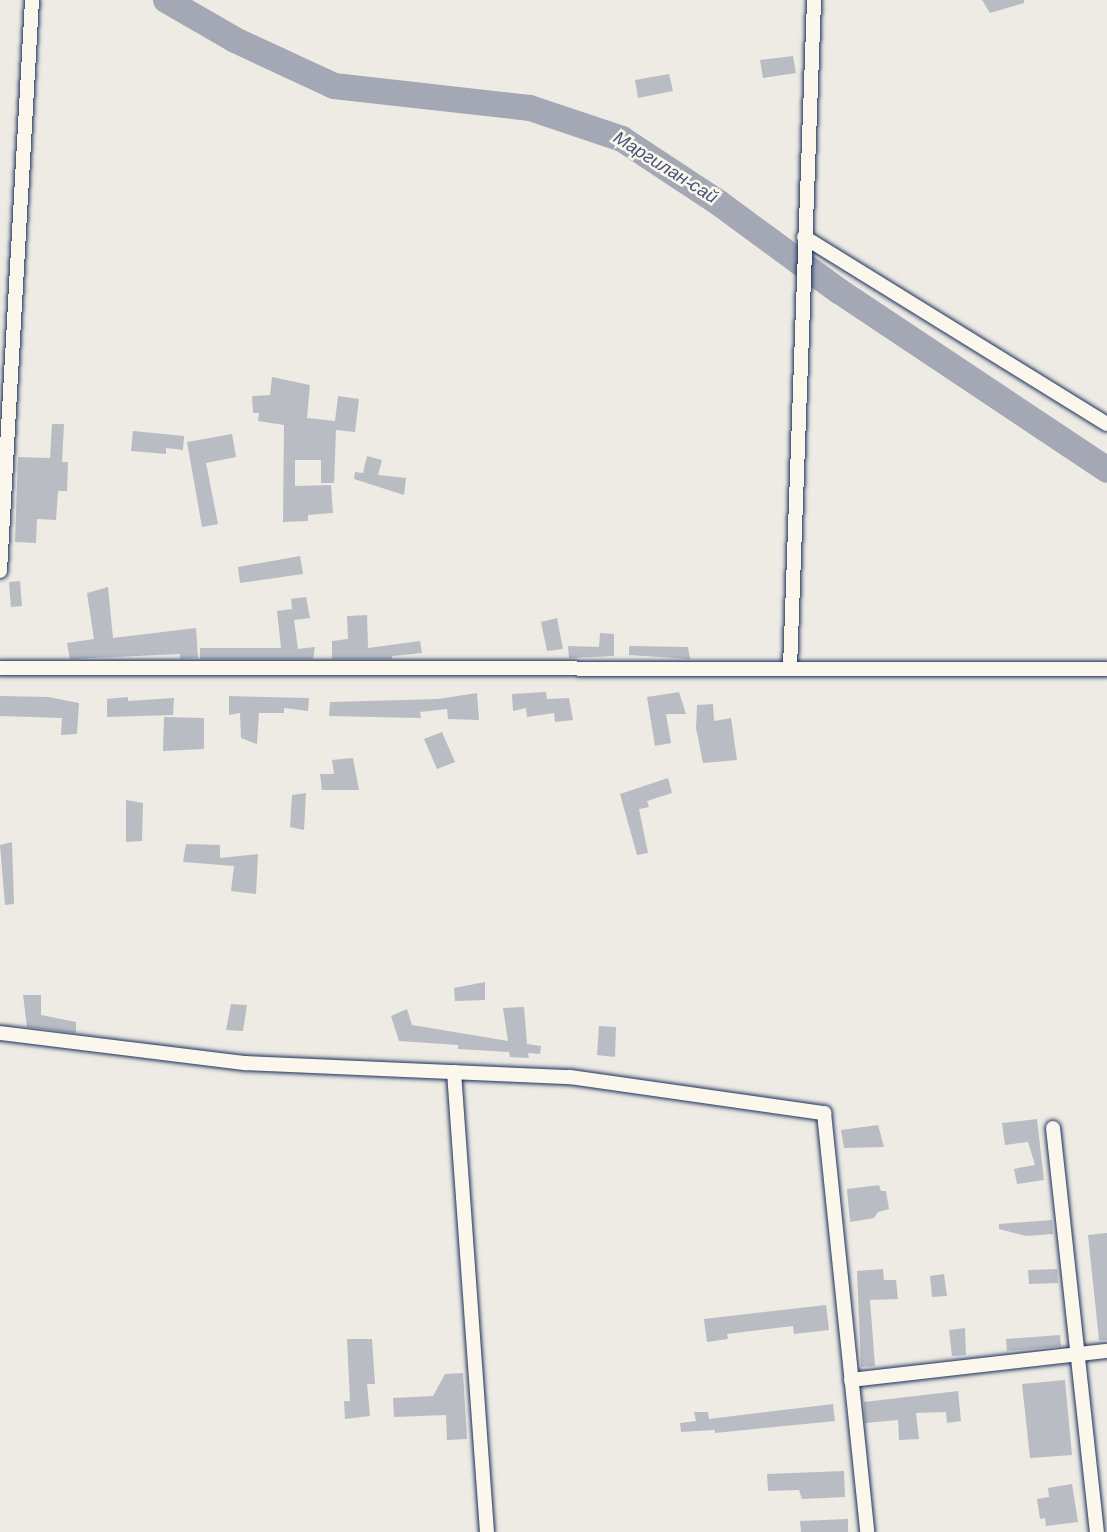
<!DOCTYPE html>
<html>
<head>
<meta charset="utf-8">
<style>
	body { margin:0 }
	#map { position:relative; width:1107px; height:1532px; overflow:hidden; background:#eeebe4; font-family:"Gochi Hand",sans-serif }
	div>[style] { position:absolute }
	.river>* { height:26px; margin:-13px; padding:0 13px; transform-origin:13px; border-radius:13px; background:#a3a8b4 }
	.building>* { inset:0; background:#b9bcc3 }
	.roads { filter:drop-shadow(0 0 2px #1b2f5e) drop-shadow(0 0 2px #1b2f5e) }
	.minor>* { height:14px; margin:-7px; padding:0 7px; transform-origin:7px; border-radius:7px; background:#fbf7ec }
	span { translate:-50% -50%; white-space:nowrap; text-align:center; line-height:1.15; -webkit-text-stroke:5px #fbf7ec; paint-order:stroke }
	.water-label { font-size:18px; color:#445378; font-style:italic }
</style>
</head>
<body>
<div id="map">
	<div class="river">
		<i style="left:166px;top:0;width:80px;rotate:30.1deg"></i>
		<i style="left:235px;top:40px;width:109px;rotate:24.9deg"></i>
		<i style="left:334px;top:86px;width:197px;rotate:6.4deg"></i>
		<i style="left:530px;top:108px;width:97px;rotate:18.6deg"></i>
		<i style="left:622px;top:139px;width:116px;rotate:33.4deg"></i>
		<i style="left:719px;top:203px;width:149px;rotate:36.3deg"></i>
		<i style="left:839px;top:291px;width:322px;rotate:33.7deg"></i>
	</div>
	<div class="building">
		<i style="clip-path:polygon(982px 0,1024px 0,1024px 3px,990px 13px)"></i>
		<i style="clip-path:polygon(793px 56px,796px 73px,763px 78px,760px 60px)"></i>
		<i style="clip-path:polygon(669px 74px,673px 91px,638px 98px,635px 80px)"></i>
		<i style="clip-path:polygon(272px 377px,310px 385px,307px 418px,335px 421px,338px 396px,359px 399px,355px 432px,336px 430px,334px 483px,321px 483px,321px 460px,295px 460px,295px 486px,331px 485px,333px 513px,308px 515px,308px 521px,283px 522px,284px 425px,258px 421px,259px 413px,253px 413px,252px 396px,270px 395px)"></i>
		<i style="clip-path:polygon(52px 424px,64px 424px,62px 462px,68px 462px,67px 491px,58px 491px,56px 520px,37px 519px,36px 543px,15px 542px,18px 457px,50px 458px)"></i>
		<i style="clip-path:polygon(133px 431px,184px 436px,183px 450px,166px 448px,166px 454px,131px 451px)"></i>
		<i style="clip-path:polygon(232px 434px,236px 457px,206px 463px,218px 524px,202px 527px,187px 442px)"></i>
		<i style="clip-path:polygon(367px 456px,382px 460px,378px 475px,406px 478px,404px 495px,354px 479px,355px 472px,363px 473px)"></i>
		<i style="clip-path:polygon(300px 556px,303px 574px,240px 583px,238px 567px)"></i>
		<i style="clip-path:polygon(20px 581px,22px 606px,11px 607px,9px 582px)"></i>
		<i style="clip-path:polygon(108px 587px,113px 638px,196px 628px,198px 658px,180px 659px,180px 654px,70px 659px,67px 643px,94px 639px,87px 593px)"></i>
		<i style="clip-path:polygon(306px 597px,310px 618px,294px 620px,298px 649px,315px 647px,313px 659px,200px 659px,200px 648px,281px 648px,277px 611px,292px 609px,291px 599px)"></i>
		<i style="clip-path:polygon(367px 615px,368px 648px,420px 641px,422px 653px,392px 656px,392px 659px,332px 659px,332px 641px,348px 639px,347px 616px)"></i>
		<i style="clip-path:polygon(557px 618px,563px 649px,547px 651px,541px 622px)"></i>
		<i style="clip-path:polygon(600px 633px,614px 634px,614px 656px,569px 658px,568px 646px,599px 647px)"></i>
		<i style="clip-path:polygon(629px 646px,688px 647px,690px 659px,629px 655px)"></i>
		<i style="clip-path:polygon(546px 692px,547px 699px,569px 698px,573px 720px,555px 722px,554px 713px,527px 717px,526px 708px,513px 711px,512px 694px)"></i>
		<i style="clip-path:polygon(679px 692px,686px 714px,666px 714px,671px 743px,655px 746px,647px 697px)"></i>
		<i style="clip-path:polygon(477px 693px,479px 720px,448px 719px,447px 709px,420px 712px,421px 718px,329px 716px,330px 702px,438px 699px)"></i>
		<i style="clip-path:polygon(0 696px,48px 697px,79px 703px,77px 734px,61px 735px,62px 718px,0 716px)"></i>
		<i style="clip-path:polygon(229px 696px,309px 698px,308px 711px,284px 708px,284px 713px,259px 713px,257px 744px,241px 738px,240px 713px,229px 715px)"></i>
		<i style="clip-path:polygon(128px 697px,128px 701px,174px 698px,173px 715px,107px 717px,107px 699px)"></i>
		<i style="clip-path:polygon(713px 704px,714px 721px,731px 718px,737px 760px,703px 763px,696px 728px,697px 705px)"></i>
		<i style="clip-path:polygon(164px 717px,204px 718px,204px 749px,163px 751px)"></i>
		<i style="clip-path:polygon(442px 732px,455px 762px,437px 769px,424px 739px)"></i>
		<i style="clip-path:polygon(353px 758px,359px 790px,322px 790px,320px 774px,334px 774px,332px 760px)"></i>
		<i style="clip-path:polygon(668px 778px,672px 793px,647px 801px,649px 807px,639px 809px,648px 853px,637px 855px,620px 794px)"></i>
		<i style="clip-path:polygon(306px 793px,304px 830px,290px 827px,292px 795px)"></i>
		<i style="clip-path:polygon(126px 800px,143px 803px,142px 841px,126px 842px)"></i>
		<i style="clip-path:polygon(12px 842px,14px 904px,5px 905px,0 845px)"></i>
		<i style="clip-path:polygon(186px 844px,220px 845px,220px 858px,258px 854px,256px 894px,231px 891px,234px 866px,183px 862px)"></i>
		<i style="clip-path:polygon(485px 982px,485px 1000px,455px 1001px,454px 988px)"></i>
		<i style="clip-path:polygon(23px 995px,41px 995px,41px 1015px,76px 1022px,76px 1033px,27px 1027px)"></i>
		<i style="clip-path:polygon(231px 1004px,247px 1005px,243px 1031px,226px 1030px)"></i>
		<i style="clip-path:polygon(524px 1007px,527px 1044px,541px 1046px,540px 1054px,528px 1053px,529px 1058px,510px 1057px,509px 1052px,458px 1049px,458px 1045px,399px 1041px,391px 1016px,407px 1009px,412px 1025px,508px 1041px,503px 1008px)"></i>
		<i style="clip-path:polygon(599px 1026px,616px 1027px,615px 1057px,597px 1055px)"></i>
		<i style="clip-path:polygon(1037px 1119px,1044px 1180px,1017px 1184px,1014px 1169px,1035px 1165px,1028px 1142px,1005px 1145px,1002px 1123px)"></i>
		<i style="clip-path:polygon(878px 1125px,884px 1147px,844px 1148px,841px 1130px)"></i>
		<i style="clip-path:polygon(879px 1185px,881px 1191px,886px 1191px,889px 1209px,878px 1212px,874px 1218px,850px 1222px,847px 1189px)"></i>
		<i style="clip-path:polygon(1052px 1220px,1053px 1234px,1026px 1236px,999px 1229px,999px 1224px)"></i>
		<i style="clip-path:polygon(1107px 1233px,1107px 1340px,1099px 1340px,1088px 1235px)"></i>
		<i style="clip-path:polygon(883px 1269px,884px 1280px,896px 1280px,898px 1299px,870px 1300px,875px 1366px,861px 1367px,857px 1271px)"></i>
		<i style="clip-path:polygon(1057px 1269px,1058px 1283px,1029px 1284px,1028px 1270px)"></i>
		<i style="clip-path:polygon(944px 1274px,947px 1296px,932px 1297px,930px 1276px)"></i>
		<i style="clip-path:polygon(826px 1305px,829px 1330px,794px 1334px,793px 1326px,727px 1334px,728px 1339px,707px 1342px,704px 1319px)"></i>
		<i style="clip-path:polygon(965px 1328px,966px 1355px,952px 1356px,949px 1330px)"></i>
		<i style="clip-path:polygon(1060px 1335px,1061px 1346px,1007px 1351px,1006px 1339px)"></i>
		<i style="clip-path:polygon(347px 1339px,372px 1339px,375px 1384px,367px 1384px,370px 1416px,345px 1419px,344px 1401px,350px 1401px)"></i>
		<i style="clip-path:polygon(463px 1373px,467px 1439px,447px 1440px,446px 1415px,394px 1417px,393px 1398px,433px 1396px,445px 1374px)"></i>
		<i style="clip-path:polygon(1065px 1380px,1072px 1455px,1030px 1458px,1022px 1384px)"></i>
		<i style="clip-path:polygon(958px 1391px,961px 1421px,947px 1423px,946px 1412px,916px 1413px,919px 1439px,899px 1440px,898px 1420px,865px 1423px,864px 1402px)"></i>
		<i style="clip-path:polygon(833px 1404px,835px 1421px,715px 1433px,715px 1430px,681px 1432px,680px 1423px,696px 1421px,694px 1412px,708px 1412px,709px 1419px)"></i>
		<i style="clip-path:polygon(844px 1471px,845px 1497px,802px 1499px,799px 1490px,768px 1491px,767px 1474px)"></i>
		<i style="clip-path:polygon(1072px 1484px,1078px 1522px,1046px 1526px,1045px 1518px,1040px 1519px,1037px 1499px,1049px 1497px,1048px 1488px)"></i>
		<i style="clip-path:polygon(848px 1519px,848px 1532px,801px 1532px,800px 1521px)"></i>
	</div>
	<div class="roads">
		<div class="minor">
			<i style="left:804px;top:237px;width:356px;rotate:31.7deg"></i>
			<i style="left:0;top:571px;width:572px;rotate:-86.79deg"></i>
			<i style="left:0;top:668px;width:1107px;rotate:0.05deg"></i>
			<i style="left:790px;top:668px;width:668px;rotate:-87.94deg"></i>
			<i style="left:0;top:1033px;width:247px;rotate:7deg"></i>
			<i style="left:245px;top:1063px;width:325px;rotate:2.5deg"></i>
			<i style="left:570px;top:1077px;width:257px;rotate:8.1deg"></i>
			<i style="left:824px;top:1113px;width:421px;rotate:84.1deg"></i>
			<i style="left:454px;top:1072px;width:461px;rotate:85.9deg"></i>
			<i style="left:1053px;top:1128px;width:406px;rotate:83.8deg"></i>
			<i style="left:851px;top:1380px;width:258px;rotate:-6.5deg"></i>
		</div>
	</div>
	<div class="water-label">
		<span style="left:664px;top:170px;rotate:32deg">Маргилан-сай</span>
	</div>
</div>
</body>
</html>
